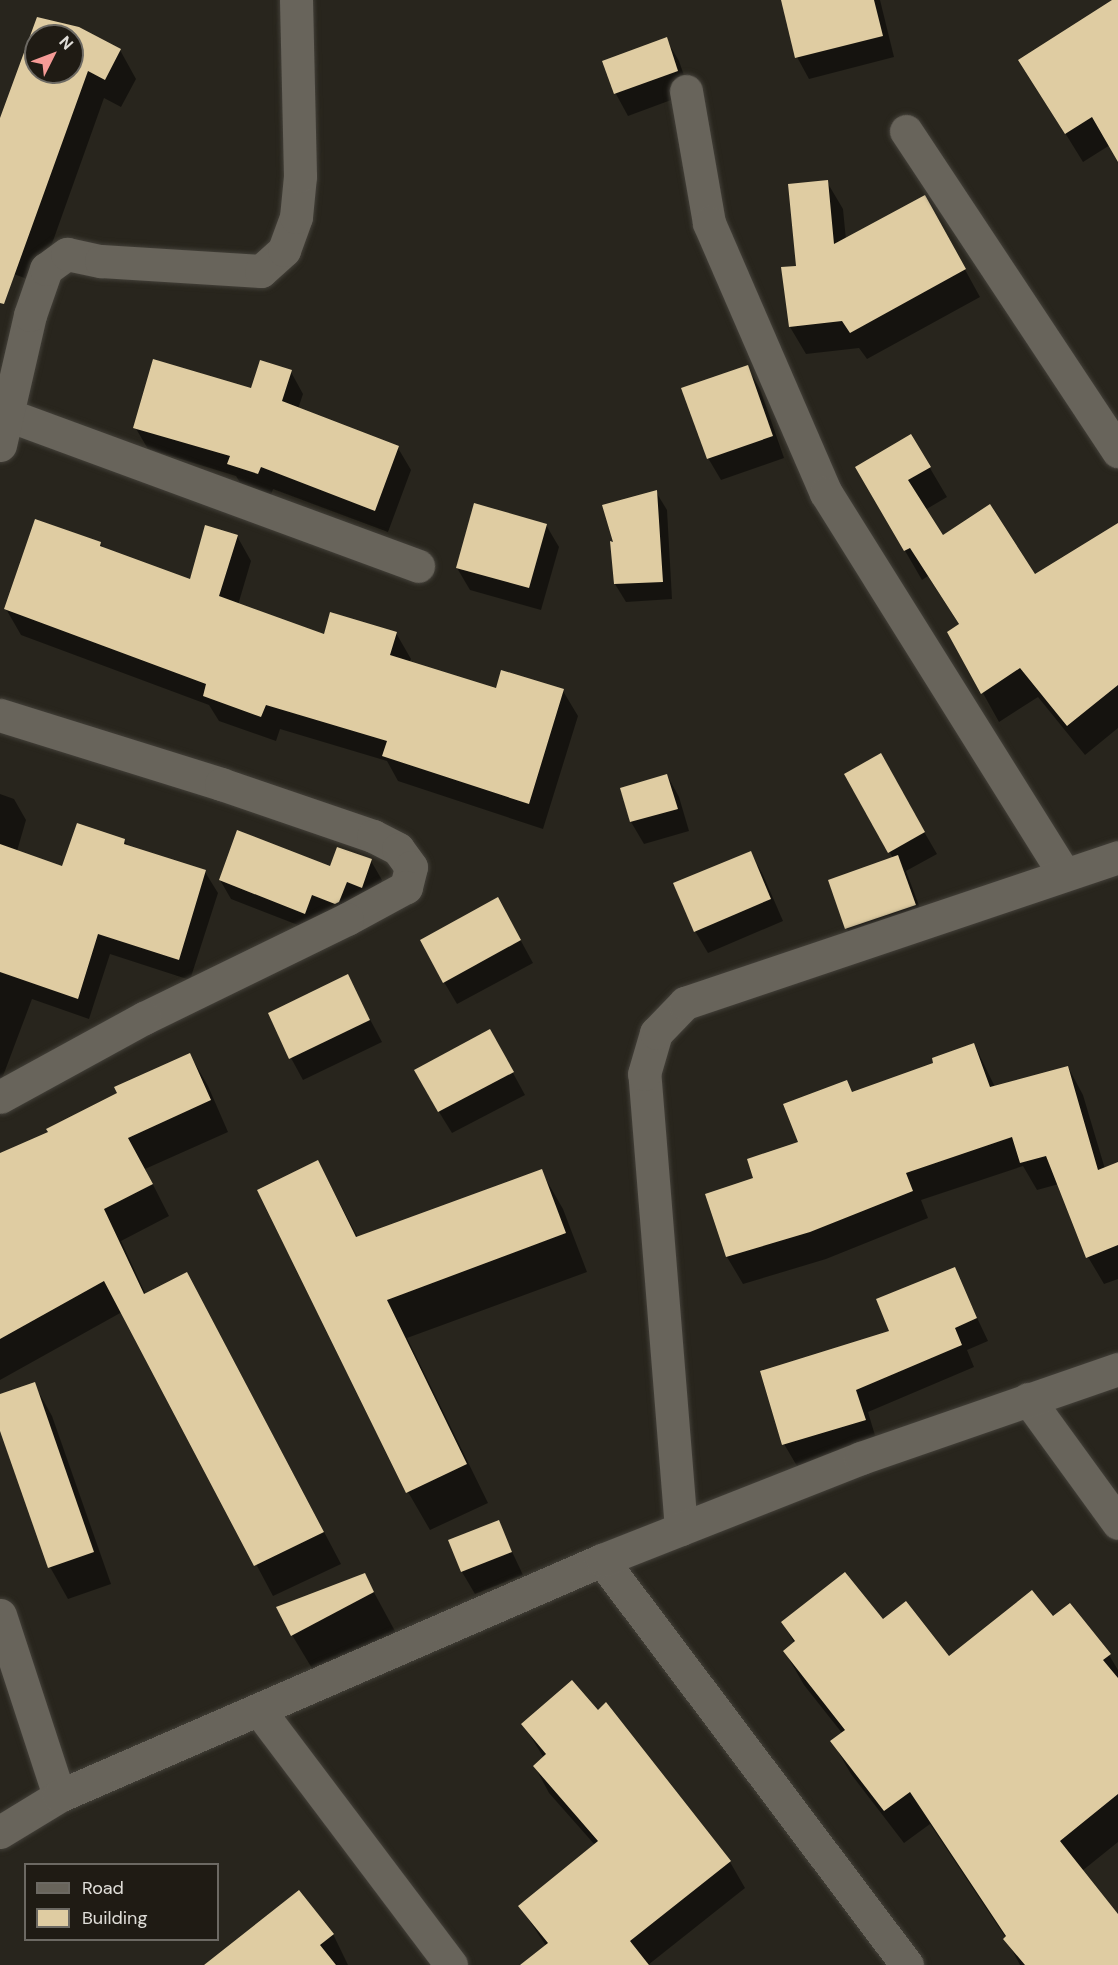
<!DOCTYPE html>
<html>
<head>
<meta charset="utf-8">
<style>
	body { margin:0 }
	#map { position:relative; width:1118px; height:1965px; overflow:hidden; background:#28251d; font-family:"DM Sans",sans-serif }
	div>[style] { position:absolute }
	.shadow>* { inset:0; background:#0007 }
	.building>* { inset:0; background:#dfcca2 }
	.roads { filter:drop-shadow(0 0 2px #434039) drop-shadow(0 0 2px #434039) }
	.street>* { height:33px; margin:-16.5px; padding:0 16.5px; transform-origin:16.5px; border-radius:16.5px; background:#68645b }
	span { translate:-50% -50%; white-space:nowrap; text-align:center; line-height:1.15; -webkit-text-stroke:6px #1f1b14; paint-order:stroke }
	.legend { position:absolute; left:24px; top:1863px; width:195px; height:78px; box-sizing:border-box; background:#1f1b14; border:2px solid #6c6963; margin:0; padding:8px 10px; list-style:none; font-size:18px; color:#e0ded9 }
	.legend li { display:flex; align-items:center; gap:12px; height:30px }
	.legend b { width:30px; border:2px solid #6c6963 }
	.north { position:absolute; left:24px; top:24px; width:60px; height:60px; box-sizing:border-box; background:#1f1b14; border:2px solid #6c6963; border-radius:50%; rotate:48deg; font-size:16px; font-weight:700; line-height:24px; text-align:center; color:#e0ded9 }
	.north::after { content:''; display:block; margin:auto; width:21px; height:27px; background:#f59b97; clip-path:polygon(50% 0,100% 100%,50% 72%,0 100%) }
</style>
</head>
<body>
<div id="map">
	<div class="shadow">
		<i style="clip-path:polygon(782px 0,880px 0,894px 57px,809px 79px,797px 57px)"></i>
		<i style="clip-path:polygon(1115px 0,1118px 0,1118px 159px,1110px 145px,1083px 162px,1020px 60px)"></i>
		<i style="clip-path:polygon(evenodd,38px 18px,120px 50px,136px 79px,121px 107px,104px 98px,38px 283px,0 269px,0 122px,38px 18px,36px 36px,72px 36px,72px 72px,36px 72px,36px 36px)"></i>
		<i style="clip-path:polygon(666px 39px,679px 61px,690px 93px,628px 116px,616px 94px,604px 62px)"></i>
		<i style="clip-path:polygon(827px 182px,843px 209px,846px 240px,940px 224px,980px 297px,867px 359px,859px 348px,806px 354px,790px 327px,783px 268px,797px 267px)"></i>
		<i style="clip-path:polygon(747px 367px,760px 389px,784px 458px,721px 480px,708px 458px)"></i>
		<i style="clip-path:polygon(291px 372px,303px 394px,298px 409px,398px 448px,411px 470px,388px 532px,273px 489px,271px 495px,242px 486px,236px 476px,148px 449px,135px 427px,252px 390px)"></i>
		<i style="clip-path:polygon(911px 436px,947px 497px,925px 510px,942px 537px,1035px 576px,1118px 525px,1118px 728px,1085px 755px,1038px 697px,999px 722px,949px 632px,960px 626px,928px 576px,922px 580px,857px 468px)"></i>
		<i style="clip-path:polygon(656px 492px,667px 510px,672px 599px,626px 602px,615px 584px)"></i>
		<i style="clip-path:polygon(546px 525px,559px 547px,541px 610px,470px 590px,457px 568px)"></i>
		<i style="clip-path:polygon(237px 536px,251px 561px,238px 605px,325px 636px,396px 633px,411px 659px,409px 663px,497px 690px,563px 691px,578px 716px,543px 829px,398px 781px,387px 761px,280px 729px,276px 741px,219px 721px,209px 705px,21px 635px,6px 609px,100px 543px,104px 549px,191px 581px)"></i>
		<i style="clip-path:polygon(880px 756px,937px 854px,906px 871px,927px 927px,859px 951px,847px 929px,830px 881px,893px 858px,846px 775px)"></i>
		<i style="clip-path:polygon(667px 775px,679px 797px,689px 831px,644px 844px,631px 822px,622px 789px)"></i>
		<i style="clip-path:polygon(0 794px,14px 799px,26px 820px,17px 851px,63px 868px,124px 840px,128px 846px,205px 872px,218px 893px,190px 980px,110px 954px,89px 1019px,32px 999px,0 1084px)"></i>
		<i style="clip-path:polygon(751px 853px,763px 875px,783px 921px,708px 953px,695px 931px)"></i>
		<i style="clip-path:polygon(371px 861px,382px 880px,373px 907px,316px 932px,231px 899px,220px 880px,331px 868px)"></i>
		<i style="clip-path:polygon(510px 921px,533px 963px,457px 1004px,444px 982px)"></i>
		<i style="clip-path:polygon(347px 976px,382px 1042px,303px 1080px,291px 1058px)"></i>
		<i style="clip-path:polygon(974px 1044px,995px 1087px,1068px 1067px,1083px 1095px,1105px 1169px,1118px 1163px,1118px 1279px,1104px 1284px,1088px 1257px,1059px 1184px,1037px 1190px,1023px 1166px,921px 1200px,928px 1218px,826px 1259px,743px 1284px,727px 1257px,755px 1179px,800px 1143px,846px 1082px,853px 1094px,935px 1064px)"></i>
		<i style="clip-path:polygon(502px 1053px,525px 1095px,452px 1133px,439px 1112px)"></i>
		<i style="clip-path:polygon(190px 1055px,208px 1086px,228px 1132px,145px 1169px,169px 1216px,121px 1241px,146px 1295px,204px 1305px,341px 1564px,273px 1596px,122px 1312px,0 1380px,0 1156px,50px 1133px)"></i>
		<i style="clip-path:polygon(318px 1162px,358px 1238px,541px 1171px,563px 1209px,587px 1272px,407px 1338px,488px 1503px,430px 1530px,408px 1492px,259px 1191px)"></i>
		<i style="clip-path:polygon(954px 1269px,988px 1341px,967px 1350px,974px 1367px,868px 1412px,877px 1442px,797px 1466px,784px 1444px,762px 1372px,891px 1332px)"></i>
		<i style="clip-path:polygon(34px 1384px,52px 1416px,111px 1584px,68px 1599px,50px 1567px,0 1427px,0 1396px)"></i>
		<i style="clip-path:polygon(498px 1522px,523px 1575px,475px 1594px,462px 1572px,450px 1541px)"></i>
		<i style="clip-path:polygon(364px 1574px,396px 1633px,316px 1675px,292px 1635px)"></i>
		<i style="clip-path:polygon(1053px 1618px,1109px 1655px,1118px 1670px,1118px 1842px,1082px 1871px,1118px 1914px,1118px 1965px,1020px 1965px,1006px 1938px,930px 1824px,904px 1843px,851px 1774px,832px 1741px,842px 1733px,804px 1685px,785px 1652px,795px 1644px,783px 1623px,883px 1621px,949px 1658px)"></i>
		<i style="clip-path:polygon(606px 1704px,730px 1862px,745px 1888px,648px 1965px,548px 1965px,546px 1946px,520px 1906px,595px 1845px,549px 1793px,535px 1767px,544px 1758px,523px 1724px,597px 1712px)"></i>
		<i style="clip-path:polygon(333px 1934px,348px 1965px,217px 1965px)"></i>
	</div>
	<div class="building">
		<i style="clip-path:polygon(781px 0,874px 0,883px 36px,795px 58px)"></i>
		<i style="clip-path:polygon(1112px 0,1118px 0,1118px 162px,1092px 117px,1065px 134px,1018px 60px)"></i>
		<i style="clip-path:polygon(evenodd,37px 17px,79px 27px,121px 49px,105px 80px,88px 71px,4px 304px,0 303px,0 118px,37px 17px,36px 36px,72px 36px,72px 72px,36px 72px,36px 36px)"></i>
		<i style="clip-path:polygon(667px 37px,678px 71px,614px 94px,602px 61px)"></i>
		<i style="clip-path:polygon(828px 180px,834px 244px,925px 195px,966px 269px,850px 333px,842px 321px,789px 327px,781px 267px,796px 266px,788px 184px)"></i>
		<i style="clip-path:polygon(153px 359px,251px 388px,260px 360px,292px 370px,282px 401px,399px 446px,375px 511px,261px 467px,258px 474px,227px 464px,230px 456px,133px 428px)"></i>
		<i style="clip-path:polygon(748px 365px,773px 436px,707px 459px,681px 388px)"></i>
		<i style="clip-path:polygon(911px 434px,931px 467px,908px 480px,943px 535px,990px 504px,1035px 574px,1118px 523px,1118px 685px,1067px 726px,1020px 668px,981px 694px,947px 632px,959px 624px,910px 548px,904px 551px,855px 467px)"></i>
		<i style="clip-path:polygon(657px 490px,663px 582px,614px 584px,610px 541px,613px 542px,602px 505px)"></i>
		<i style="clip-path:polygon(474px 503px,547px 524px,529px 588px,456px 568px)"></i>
		<i style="clip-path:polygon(35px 519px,101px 542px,100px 546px,190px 579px,205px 525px,238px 535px,219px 596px,324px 634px,330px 612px,397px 632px,390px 655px,496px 688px,501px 670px,564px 689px,529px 804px,382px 756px,387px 741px,266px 705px,261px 717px,203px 696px,206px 684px,4px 609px)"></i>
		<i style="clip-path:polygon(881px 753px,925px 832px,888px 853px,844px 774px)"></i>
		<i style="clip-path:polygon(667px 774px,678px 809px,630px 822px,620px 788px)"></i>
		<i style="clip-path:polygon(77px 823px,125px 839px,124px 844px,206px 870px,179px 960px,98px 934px,78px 999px,0 972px,0 844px,62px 866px)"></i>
		<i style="clip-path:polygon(237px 830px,330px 866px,337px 847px,372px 859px,362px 888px,347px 882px,339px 902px,335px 904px,312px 895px,305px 914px,219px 880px)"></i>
		<i style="clip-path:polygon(751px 851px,771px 899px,694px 932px,673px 883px)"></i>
		<i style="clip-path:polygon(898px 855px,916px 905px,845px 929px,828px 880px)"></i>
		<i style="clip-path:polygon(498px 897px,521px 940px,443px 983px,420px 940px)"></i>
		<i style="clip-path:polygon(348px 974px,370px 1020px,289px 1059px,268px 1013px)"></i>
		<i style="clip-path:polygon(490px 1029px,514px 1072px,438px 1112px,414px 1070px)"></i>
		<i style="clip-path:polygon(974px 1043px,990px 1087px,1068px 1066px,1098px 1170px,1118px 1162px,1118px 1245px,1086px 1258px,1046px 1156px,1020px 1163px,1012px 1137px,906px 1173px,913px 1191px,810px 1232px,726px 1257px,705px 1194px,753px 1178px,747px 1159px,798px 1142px,783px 1104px,847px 1080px,852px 1092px,933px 1063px,932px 1058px)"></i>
		<i style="clip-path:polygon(190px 1053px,211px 1100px,128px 1138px,153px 1184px,104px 1209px,144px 1294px,187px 1272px,324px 1532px,254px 1566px,104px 1281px,0 1339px,0 1153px,48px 1132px,46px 1129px,117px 1093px,114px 1087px)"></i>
		<i style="clip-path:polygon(318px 1160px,356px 1237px,542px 1169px,566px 1233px,387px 1300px,467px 1464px,406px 1493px,257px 1190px)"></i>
		<i style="clip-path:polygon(955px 1267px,977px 1318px,955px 1328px,962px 1345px,856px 1390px,866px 1420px,782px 1445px,760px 1371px,889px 1331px,876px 1299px)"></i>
		<i style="clip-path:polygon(35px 1382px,94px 1552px,48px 1568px,0 1431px,0 1394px)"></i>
		<i style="clip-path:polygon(499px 1520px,512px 1552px,461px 1572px,448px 1540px)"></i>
		<i style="clip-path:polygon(845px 1572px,883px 1619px,906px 1601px,949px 1656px,1032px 1590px,1053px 1616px,1070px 1603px,1111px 1654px,1103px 1660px,1118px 1678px,1118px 1794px,1060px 1841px,1118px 1914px,1118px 1965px,1025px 1965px,1003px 1939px,1006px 1936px,910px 1792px,884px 1811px,830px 1741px,845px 1730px,783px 1651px,795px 1641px,781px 1622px)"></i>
		<i style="clip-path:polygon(365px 1573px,374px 1592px,291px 1636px,276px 1607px)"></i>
		<i style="clip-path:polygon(572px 1680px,598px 1710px,606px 1702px,731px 1861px,630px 1941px,649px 1965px,520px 1965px,548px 1943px,518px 1906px,598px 1841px,533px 1766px,546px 1754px,521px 1724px)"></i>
		<i style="clip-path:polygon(299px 1890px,334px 1934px,320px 1945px,336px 1965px,204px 1965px)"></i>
	</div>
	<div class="roads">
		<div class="street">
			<i style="left:686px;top:91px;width:134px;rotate:80.1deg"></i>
			<i style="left:709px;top:223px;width:294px;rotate:66.6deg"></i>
			<i style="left:826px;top:493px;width:449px;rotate:58deg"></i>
			<i style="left:906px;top:131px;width:384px;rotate:56.5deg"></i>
			<i style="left:8px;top:415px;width:437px;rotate:20.2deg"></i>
			<i style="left:0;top:445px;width:133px;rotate:-77deg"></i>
			<i style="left:30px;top:315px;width:49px;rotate:-70.8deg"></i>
			<i style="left:46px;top:269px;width:26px;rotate:-36deg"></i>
			<i style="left:67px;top:254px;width:35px;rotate:12deg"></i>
			<i style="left:101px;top:261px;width:160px;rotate:3.6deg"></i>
			<i style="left:261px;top:271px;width:31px;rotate:-42deg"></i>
			<i style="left:284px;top:250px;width:35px;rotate:-70deg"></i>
			<i style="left:296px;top:217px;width:41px;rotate:-84.4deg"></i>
			<i style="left:300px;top:176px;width:176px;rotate:-91.3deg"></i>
			<i style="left:0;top:715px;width:232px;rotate:17.3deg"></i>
			<i style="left:221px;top:784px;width:161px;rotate:18.9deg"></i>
			<i style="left:373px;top:836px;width:28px;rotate:27deg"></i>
			<i style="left:398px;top:849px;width:22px;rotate:54deg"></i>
			<i style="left:411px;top:867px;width:21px;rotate:104deg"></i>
			<i style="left:406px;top:887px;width:67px;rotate:151.5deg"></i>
			<i style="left:347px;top:919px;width:226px;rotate:154deg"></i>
			<i style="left:144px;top:1018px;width:164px;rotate:151.3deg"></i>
			<i style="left:1028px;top:1399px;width:153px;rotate:54deg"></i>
			<i style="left:681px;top:1529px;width:457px;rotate:-94.6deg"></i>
			<i style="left:644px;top:1074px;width:43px;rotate:-73.7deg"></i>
			<i style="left:656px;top:1033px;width:42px;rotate:-46deg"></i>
			<i style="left:685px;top:1003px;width:457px;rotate:-18.6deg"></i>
			<i style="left:602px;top:1560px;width:507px;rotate:53.02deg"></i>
			<i style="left:0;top:1615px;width:190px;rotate:71.9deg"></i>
			<i style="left:259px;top:1710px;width:319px;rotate:53deg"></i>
			<i style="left:0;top:1832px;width:69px;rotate:-31.4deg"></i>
			<i style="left:59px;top:1796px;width:592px;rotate:-23.49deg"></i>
			<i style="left:602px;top:1560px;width:278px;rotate:-21.5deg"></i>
			<i style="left:861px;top:1458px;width:272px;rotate:-19.1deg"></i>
		</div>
	</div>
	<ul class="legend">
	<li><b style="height:8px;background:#68645b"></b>Road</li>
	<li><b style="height:16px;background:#dfcca2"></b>Building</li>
	</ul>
	<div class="north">N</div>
</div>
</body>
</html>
